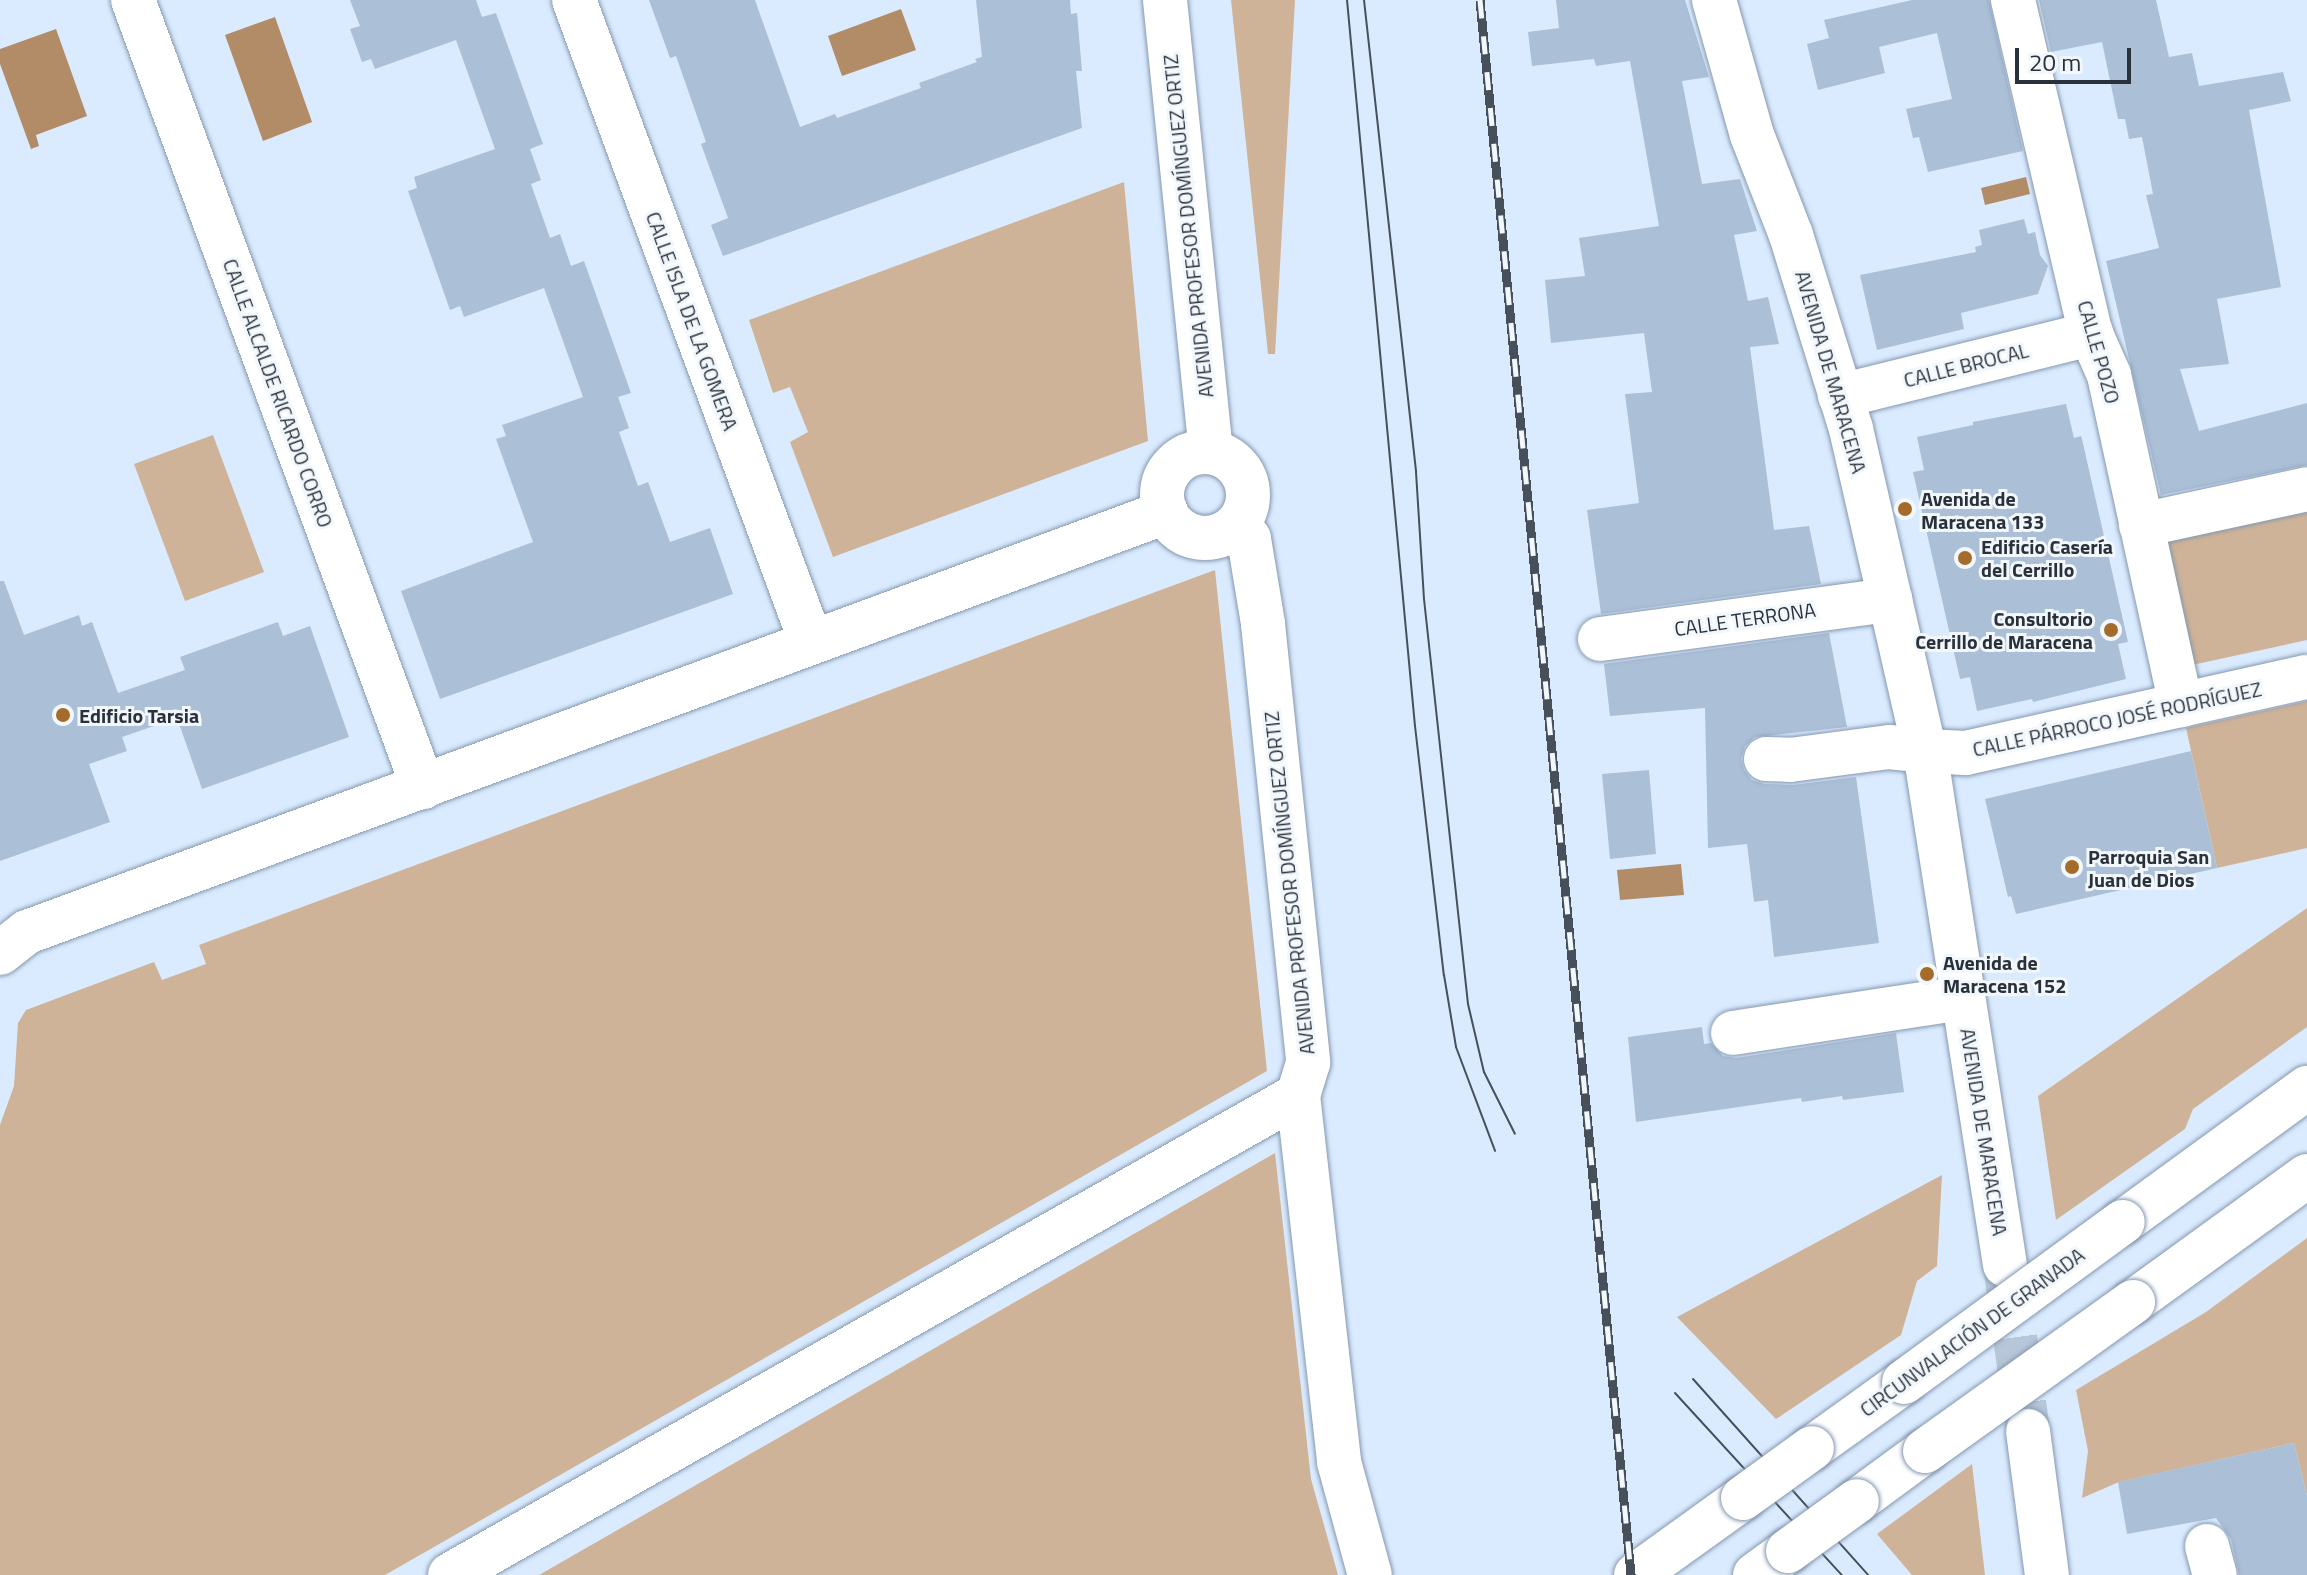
<!DOCTYPE html>
<html>
<head>
<meta charset="utf-8">
<style>
	body { margin:0 }
	#map { position:relative; width:2307px; height:1575px; overflow:hidden; background:#daebff; font-family:"Titillium Web",sans-serif }
	div>[style] { position:absolute }
	.green>* { inset:0; background:#cfb398 }
	.water>* { inset:0; background:#b28b67 }
	.building>* { inset:0; background:#abbfd7 }
	.major-tunnel>* { height:44px; margin-top:-22px; transform-origin:0; background:repeating-linear-gradient(90deg,#b7c6d8 0 44px,transparent 0 66px) }
	.roads { filter:drop-shadow(0 0 2px #8598af) drop-shadow(0 0 2px #8598af) }
	.minor>* { height:44px; margin:-22px; padding:0 22px; transform-origin:22px; border-radius:22px; background:#fff }
	.minor>.ring { margin:-22px; padding:0; box-sizing:content-box; background:none; border:44px solid #fff; border-radius:50% }
	.major>* { height:44px; margin:-22px; padding:0 22px; transform-origin:22px; border-radius:22px; background:#fff }
	.highway>* { height:44px; margin:-22px; padding:0 22px; transform-origin:22px; border-radius:22px; background:#fff }
	.tram>* { height:2px; margin:-1px; padding:0 1px; transform-origin:1px; border-radius:1px; background:#46505b }
	.rail>* { height:9px; margin-top:-4.5px; transform-origin:0; background:repeating-linear-gradient(90deg,#f2f7fc 0 18px,#46505b 0 36px); box-sizing:border-box; border-block:2px solid #46505b }
	.bridges { filter:drop-shadow(0 0 2px #8598af) drop-shadow(0 0 2px #8598af) }
	.highway-bridge>* { height:44px; margin:-22px; padding:0 22px; transform-origin:22px; border-radius:22px; background:#fff }
	.dots>* { width:22px; height:22px; translate:-50% -50%; box-sizing:border-box; border:4px solid #f2f7fc; border-radius:50% }
	span { translate:-50% -50%; white-space:nowrap; text-align:center; line-height:1.15; -webkit-text-stroke:6px #f2f7fc; paint-order:stroke }
	.street-label { font-size:20px; color:#29313b }
	.poi-label { font-size:20px; color:#29313b; font-weight:700 }
	.left { translate:0 -50%; text-align:left }
	.right { translate:-100% -50%; text-align:right }
	.scale { position:absolute; left:2015px; top:48px; width:116px; height:36px; box-sizing:border-box; border:4px solid #29313b; border-top:0; padding-left:10px; font-size:24px; line-height:28px; white-space:nowrap; color:#29313b; -webkit-text-stroke:6px #f2f7fc; paint-order:stroke }
</style>
</head>
<body>
<div id="map">
	<div class="green">
		<i style="clip-path:polygon(1231px 0,1295px 0,1275px 354px,1268px 354px)"></i>
		<i style="clip-path:polygon(1124px 182px,1148px 441px,833px 557px,790px 442px,808px 432px,790px 387px,773px 393px,749px 320px)"></i>
		<i style="clip-path:polygon(213px 435px,264px 572px,185px 601px,134px 464px)"></i>
		<i style="clip-path:polygon(2307px 499px,2307px 640px,2192px 665px,2162px 531px)"></i>
		<i style="clip-path:polygon(1215px 570px,1267px 1071px,385px 1575px,0 1575px,0 1125px,14px 1086px,18px 1023px,26px 1010px,154px 962px,162px 980px,206px 964px,199px 945px)"></i>
		<i style="clip-path:polygon(2307px 701px,2307px 848px,2217px 868px,2186px 728px)"></i>
		<i style="clip-path:polygon(2307px 908px,2307px 1027px,2193px 1109px,2185px 1129px,2056px 1220px,2038px 1096px)"></i>
		<i style="clip-path:polygon(1275px 1153px,1311px 1479px,1338px 1575px,539px 1575px)"></i>
		<i style="clip-path:polygon(1942px 1175px,1937px 1266px,1917px 1281px,1901px 1335px,1776px 1419px,1677px 1317px)"></i>
		<i style="clip-path:polygon(2307px 1238px,2307px 1496px,2294px 1443px,2119px 1482px,2082px 1498px,2088px 1451px,2076px 1390px,2206px 1312px)"></i>
		<i style="clip-path:polygon(1972px 1464px,1985px 1575px,1912px 1575px,1877px 1534px)"></i>
	</div>
	<div class="water">
		<i style="clip-path:polygon(901px 9px,916px 50px,842px 76px,828px 36px)"></i>
		<i style="clip-path:polygon(275px 17px,312px 122px,263px 141px,225px 35px)"></i>
		<i style="clip-path:polygon(56px 29px,87px 116px,36px 135px,39px 146px,31px 149px,0 64px,0 49px)"></i>
		<i style="clip-path:polygon(2026px 177px,2030px 194px,1985px 205px,1981px 188px)"></i>
		<i style="clip-path:polygon(1681px 864px,1684px 895px,1620px 900px,1617px 870px)"></i>
	</div>
	<div class="building">
		<i style="clip-path:polygon(350px 0,476px 0,482px 17px,496px 13px,543px 144px,530px 149px,541px 180px,531px 184px,550px 238px,560px 234px,571px 266px,584px 261px,631px 393px,618px 397px,629px 428px,619px 432px,638px 486px,648px 482px,670px 542px,710px 528px,733px 594px,440px 699px,401px 591px,533px 542px,496px 439px,506px 436px,502px 425px,583px 397px,544px 288px,464px 317px,460px 306px,450px 310px,408px 191px,417px 188px,414px 177px,495px 149px,456px 40px,375px 69px,371px 59px,362px 62px,350px 29px,360px 26px)"></i>
		<i style="clip-path:polygon(649px 0,755px 0,800px 127px,835px 114px,837px 118px,921px 88px,919px 83px,977px 62px,975px 59px,982px 57px,976px 0,1070px 0,1071px 14px,1077px 13px,1082px 71px,1076px 71px,1082px 128px,723px 256px,711px 225px,728px 218px,701px 144px,706px 142px,676px 56px,670px 58px)"></i>
		<i style="clip-path:polygon(1556px 0,1685px 0,1709px 77px,1682px 81px,1702px 184px,1740px 179px,1757px 231px,1734px 235px,1748px 301px,1768px 297px,1779px 344px,1750px 347px,1774px 530px,1809px 526px,1821px 584px,1601px 614px,1587px 510px,1639px 503px,1625px 394px,1652px 392px,1644px 333px,1551px 343px,1545px 280px,1585px 276px,1579px 238px,1659px 226px,1630px 61px,1596px 66px,1594px 59px,1532px 66px,1528px 32px,1559px 28px)"></i>
		<i style="clip-path:polygon(1912px 0,1989px 0,2023px 151px,1928px 172px,1919px 137px,1913px 138px,1906px 109px,1952px 99px,1937px 33px,1879px 47px,1885px 73px,1818px 90px,1807px 44px,1829px 38px,1824px 20px)"></i>
		<i style="clip-path:polygon(2039px 0,2156px 0,2169px 57px,2192px 53px,2199px 86px,2283px 72px,2291px 101px,2249px 110px,2281px 287px,2217px 299px,2229px 364px,2180px 369px,2199px 431px,2307px 403px,2307px 465px,2161px 495px,2106px 261px,2159px 248px,2146px 195px,2153px 194px,2142px 137px,2129px 139px,2125px 119px,2118px 119px,2102px 42px,2051px 52px)"></i>
		<i style="clip-path:polygon(2024px 219px,2028px 234px,2035px 232px,2040px 255px,2048px 266px,2038px 294px,1961px 313px,1964px 329px,1877px 350px,1860px 275px,1976px 252px,1975px 247px,1982px 245px,1979px 230px)"></i>
		<i style="clip-path:polygon(2066px 404px,2074px 438px,2081px 436px,2082px 439px,2128px 642px,2118px 644px,2126px 679px,2033px 702px,2032px 699px,1977px 711px,1970px 677px,1960px 679px,1913px 472px,1924px 470px,1917px 437px,1973px 425px,1973px 422px)"></i>
		<i style="clip-path:polygon(0 581px,4px 581px,24px 635px,79px 615px,82px 626px,92px 622px,118px 693px,185px 670px,180px 657px,278px 622px,283px 636px,310px 626px,349px 737px,202px 789px,177px 718px,122px 737px,127px 751px,89px 764px,110px 822px,0 861px)"></i>
		<i style="clip-path:polygon(1829px 633px,1847px 727px,1755px 737px,1745px 746px,1741px 759px,1744px 770px,1752px 780px,1765px 784px,1793px 785px,1856px 777px,1879px 943px,1774px 957px,1768px 900px,1754px 902px,1747px 844px,1708px 848px,1705px 708px,1610px 716px,1604px 664px)"></i>
		<i style="clip-path:polygon(2191px 751px,2217px 868px,2016px 914px,2011px 896px,2008px 897px,1985px 799px)"></i>
		<i style="clip-path:polygon(1649px 770px,1656px 854px,1610px 859px,1602px 774px)"></i>
		<i style="clip-path:polygon(1702px 1027px,1704px 1044px,1711px 1043px,1723px 1056px,1736px 1058px,1896px 1033px,1904px 1092px,1843px 1100px,1842px 1096px,1802px 1102px,1801px 1098px,1636px 1122px,1628px 1037px)"></i>
		<i style="clip-path:polygon(2294px 1443px,2307px 1496px,2307px 1575px,2239px 1575px,2231px 1539px,2216px 1518px,2127px 1534px,2118px 1482px)"></i>
	</div>
	<div class="major-tunnel">
		<i style="left:2006px;top:1272px;width:161px;rotate:82.1deg"></i>
	</div>
	<div class="roads">
		<div class="minor">
			<i style="left:133px;top:0;width:839px;rotate:69.77deg"></i>
			<i style="left:574px;top:0;width:684px;rotate:69.74deg"></i>
			<i style="left:1165px;top:0;width:454px;rotate:84.2deg"></i>
			<i style="left:2013px;top:0;width:343px;rotate:76.9deg"></i>
			<i style="left:2091px;top:334px;width:45px;rotate:66.3deg"></i>
			<i style="left:2109px;top:375px;width:338px;rotate:77.7deg"></i>
			<i style="left:1840px;top:396px;width:259px;rotate:-13.9deg"></i>
			<i class="ring" style="left:1162px;top:452px;width:42px;height:42px"></i>
			<i style="left:1238px;top:523px;width:19px;rotate:55deg"></i>
			<i style="left:1249px;top:539px;width:86px;rotate:80.6deg"></i>
			<i style="left:1263px;top:624px;width:441px;rotate:84.1deg"></i>
			<i style="left:1308px;top:1063px;width:34px;rotate:107deg"></i>
			<i style="left:1298px;top:1095px;width:369px;rotate:83.6deg"></i>
			<i style="left:1339px;top:1462px;width:117px;rotate:74.7deg"></i>
			<i style="left:2141px;top:525px;width:170px;rotate:-12.2deg"></i>
			<i style="left:1600px;top:639px;width:293px;rotate:-7.7deg"></i>
			<i style="left:1766px;top:759px;width:24px;rotate:2deg"></i>
			<i style="left:1790px;top:760px;width:100px;rotate:-7.5deg"></i>
			<i style="left:1889px;top:747px;width:36px;rotate:6deg"></i>
			<i style="left:0;top:953px;width:34px;rotate:-38deg"></i>
			<i style="left:27px;top:932px;width:1214px;rotate:-20.24deg"></i>
			<i style="left:1733px;top:1033px;width:233px;rotate:-8.7deg"></i>
			<i style="left:2207px;top:1546px;width:30px;rotate:75deg"></i>
			<i style="left:450px;top:1575px;width:974px;rotate:-29.51deg"></i>
		</div>
		<div class="major">
			<i style="left:1714px;top:0;width:140px;rotate:74.3deg"></i>
			<i style="left:1752px;top:135px;width:107px;rotate:68.7deg"></i>
			<i style="left:1791px;top:235px;width:203px;rotate:72.8deg"></i>
			<i style="left:1851px;top:429px;width:330px;rotate:77.1deg"></i>
			<i style="left:1925px;top:751px;width:520px;rotate:81.15deg"></i>
			<i style="left:1925px;top:751px;width:41px;rotate:2.8deg"></i>
			<i style="left:1966px;top:753px;width:349px;rotate:-12.6deg"></i>
			<i style="left:2028px;top:1431px;width:145px;rotate:82.5deg"></i>
		</div>
		<div class="highway">
			<i style="left:2123px;top:1222px;width:228px;rotate:-36.1deg"></i>
			<i style="left:2133px;top:1302px;width:215px;rotate:-35.9deg"></i>
			<i style="left:1812px;top:1448px;width:113px;rotate:-35.7deg"></i>
			<i style="left:1857px;top:1501px;width:84px;rotate:-36.3deg"></i>
			<i style="left:1636px;top:1575px;width:132px;rotate:-35.7deg"></i>
			<i style="left:1755px;top:1575px;width:41px;rotate:-36deg"></i>
		</div>
	</div>
	<div class="tram">
		<i style="left:1347px;top:0;width:729px;rotate:84.65deg"></i>
		<i style="left:1415px;top:726px;width:251px;rotate:83.4deg"></i>
		<i style="left:1444px;top:975px;width:73px;rotate:80.5deg"></i>
		<i style="left:1456px;top:1047px;width:111px;rotate:69.4deg"></i>
		<i style="left:1364px;top:0;width:475px;rotate:83.7deg"></i>
		<i style="left:1416px;top:472px;width:127px;rotate:86.4deg"></i>
		<i style="left:1424px;top:599px;width:407px;rotate:83.8deg"></i>
		<i style="left:1468px;top:1004px;width:70px;rotate:76.8deg"></i>
		<i style="left:1484px;top:1072px;width:69px;rotate:63.4deg"></i>
		<i style="left:1693px;top:1379px;width:263px;rotate:48.2deg"></i>
		<i style="left:1675px;top:1393px;width:247px;rotate:47.5deg"></i>
	</div>
	<div class="rail">
		<i style="left:1480px;top:0;width:1582px;rotate:84.52deg"></i>
	</div>
	<div class="bridges">
		<div class="highway-bridge">
			<i style="left:1904px;top:1382px;width:271px;rotate:-36.2deg"></i>
			<i style="left:1925px;top:1451px;width:256px;rotate:-35.6deg"></i>
			<i style="left:1743px;top:1498px;width:85px;rotate:-35.9deg"></i>
			<i style="left:1788px;top:1551px;width:85px;rotate:-35.9deg"></i>
		</div>
	</div>
	<div class="dots">
		<i style="left:1905px;top:509px;background:#a56b2b"></i>
		<i style="left:1965px;top:558px;background:#a56b2b"></i>
		<i style="left:2111px;top:630px;background:#a56b2b"></i>
		<i style="left:63px;top:715px;background:#a56b2b"></i>
		<i style="left:2072px;top:867px;background:#a56b2b"></i>
		<i style="left:1927px;top:974px;background:#a56b2b"></i>
	</div>
	<div class="street-label">
		<span style="left:1188px;top:226px;rotate:-96deg">AVENIDA PROFESOR DOMÍNGUEZ ORTIZ</span>
		<span style="left:692px;top:321px;rotate:70deg">CALLE ISLA DE LA GOMERA</span>
		<span style="left:2099px;top:352px;rotate:74deg">CALLE POZO</span>
		<span style="left:1966px;top:365px;rotate:-14deg">CALLE BROCAL</span>
		<span style="left:1831px;top:372px;rotate:74deg">AVENIDA DE MARACENA</span>
		<span style="left:278px;top:393px;rotate:70deg">CALLE ALCALDE RICARDO CORRO</span>
		<span style="left:1745px;top:619px;rotate:-8deg">CALLE TERRONA</span>
		<span style="left:2117px;top:719px;rotate:-12deg">CALLE PÁRROCO JOSÉ RODRÍGUEZ</span>
		<span style="left:1289px;top:883px;rotate:-96deg">AVENIDA PROFESOR DOMÍNGUEZ ORTIZ</span>
		<span style="left:1984px;top:1132px;rotate:81deg">AVENIDA DE MARACENA</span>
		<span style="left:1972px;top:1332px;rotate:-36deg">CIRCUNVALACIÓN DE GRANADA</span>
	</div>
	<div class="poi-label">
		<span class="left" style="left:1921px;top:510px">Avenida de<br>Maracena 133</span>
		<span class="left" style="left:1981px;top:558px">Edificio Casería<br>del Cerrillo</span>
		<span class="right" style="left:2093px;top:630px">Consultorio<br>Cerrillo de Maracena</span>
		<span class="left" style="left:79px;top:715px">Edificio Tarsia</span>
		<span class="left" style="left:2088px;top:868px">Parroquia San<br>Juan de Dios</span>
		<span class="left" style="left:1943px;top:974px">Avenida de<br>Maracena 152</span>
	</div>
	<div class="scale">20 m</div>
</div>
</body>
</html>
